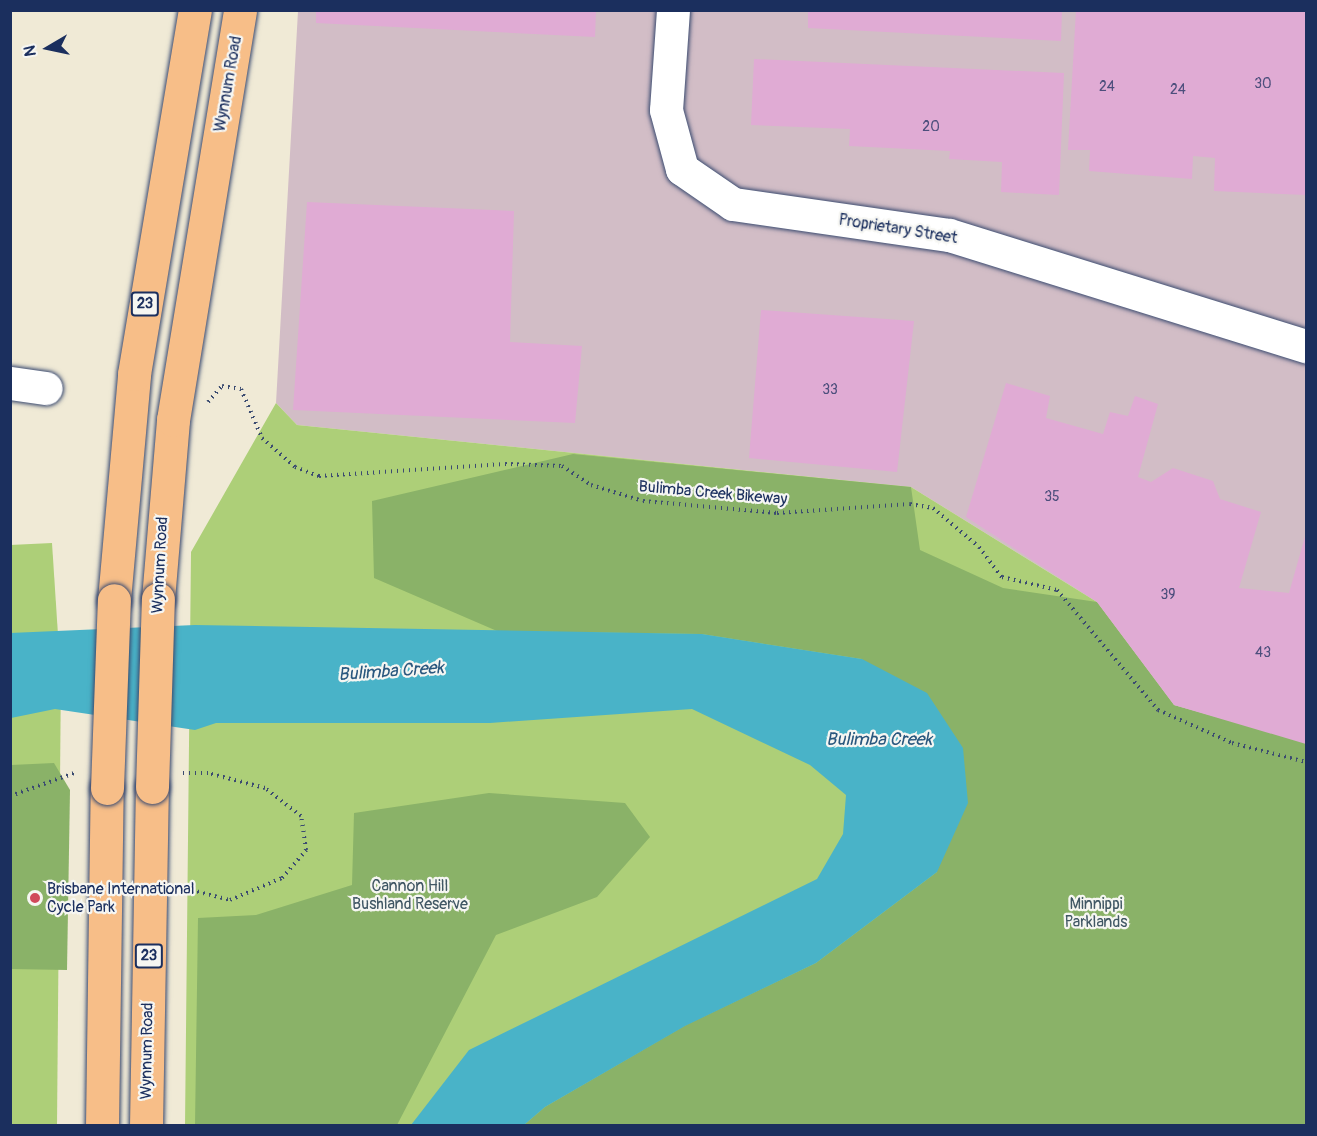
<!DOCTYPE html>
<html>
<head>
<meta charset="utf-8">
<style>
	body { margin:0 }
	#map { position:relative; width:1317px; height:1136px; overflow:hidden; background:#f0ead6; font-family:Pangolin,sans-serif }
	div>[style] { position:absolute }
	.industrial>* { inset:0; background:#d2bdc6 }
	.green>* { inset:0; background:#adcf78 }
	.forest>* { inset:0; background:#8ab268 }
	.water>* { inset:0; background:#49b3c8 }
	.building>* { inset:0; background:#e0abd4 }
	.path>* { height:4px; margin-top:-2px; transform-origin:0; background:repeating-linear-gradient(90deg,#3b4b70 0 1.5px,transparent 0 6px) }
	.roads { filter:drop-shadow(0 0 2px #3b4b70) drop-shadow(0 0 2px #3b4b70) }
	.minor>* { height:33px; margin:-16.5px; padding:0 16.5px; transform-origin:16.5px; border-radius:16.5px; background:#fff }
	.major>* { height:33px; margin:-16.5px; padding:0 16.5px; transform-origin:16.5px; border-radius:16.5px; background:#f7be88 }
	.bridges { filter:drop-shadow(0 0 2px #3b4b70) drop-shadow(0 0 2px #3b4b70) }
	.major-bridge>* { height:33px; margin:-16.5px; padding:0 16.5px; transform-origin:16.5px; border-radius:16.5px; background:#f7be88 }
	.dots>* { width:16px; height:16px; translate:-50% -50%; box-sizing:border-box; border:3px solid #f6f6f2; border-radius:50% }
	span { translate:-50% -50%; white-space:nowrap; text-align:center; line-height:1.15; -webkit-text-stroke:4.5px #f6f6f2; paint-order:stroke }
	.number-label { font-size:14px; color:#4c4e7c }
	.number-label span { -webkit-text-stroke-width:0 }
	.shield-label span { padding:2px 4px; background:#f6f6f2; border:2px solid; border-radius:4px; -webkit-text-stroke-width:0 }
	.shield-label { font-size:15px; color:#1b2f5e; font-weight:700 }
	.street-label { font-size:16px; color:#1b2f5e }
	.park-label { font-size:16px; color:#405764 }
	.poi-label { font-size:16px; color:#1b2f5e }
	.left { translate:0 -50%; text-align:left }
	.water-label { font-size:18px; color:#29577e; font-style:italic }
	.frame { position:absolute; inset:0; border:12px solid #1b2f5e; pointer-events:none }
	.north { position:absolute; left:18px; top:18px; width:60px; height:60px; -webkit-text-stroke:4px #f6f6f2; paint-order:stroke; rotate:261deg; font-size:16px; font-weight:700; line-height:24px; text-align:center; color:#1b2f5e }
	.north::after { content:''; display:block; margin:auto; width:21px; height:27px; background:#1b2f5e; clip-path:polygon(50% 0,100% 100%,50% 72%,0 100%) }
</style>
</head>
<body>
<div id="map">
	<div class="industrial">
		<i style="clip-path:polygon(298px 11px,1306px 11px,1306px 744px,1174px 705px,1097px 602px,911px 487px,297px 425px,276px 403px)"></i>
	</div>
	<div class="green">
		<i style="clip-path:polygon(276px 403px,297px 425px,911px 487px,1097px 602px,1174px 705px,1306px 1125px,185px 1126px,191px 552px)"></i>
		<i style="clip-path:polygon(52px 543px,58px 635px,11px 633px,10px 545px)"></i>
		<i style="clip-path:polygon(61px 669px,57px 1125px,11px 1125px,11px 671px)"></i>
	</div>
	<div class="forest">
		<i style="clip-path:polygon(573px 454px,911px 487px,920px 550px,1003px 588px,1097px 602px,1174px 705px,1306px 742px,1306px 1125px,524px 1125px,545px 1107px,686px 1025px,816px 963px,937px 872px,862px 659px,702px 634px,497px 631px,374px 578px,372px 501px)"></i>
		<i style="clip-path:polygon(54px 763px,70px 790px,67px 970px,11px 969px,11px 765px)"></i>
		<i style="clip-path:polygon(489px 793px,625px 803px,650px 837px,597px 897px,496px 935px,397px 1125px,195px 1125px,198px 918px,256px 915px,352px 885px,354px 813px)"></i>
	</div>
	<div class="water">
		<i style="clip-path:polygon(195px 625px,702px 634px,862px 659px,927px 693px,963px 748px,968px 803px,937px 872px,816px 963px,685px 1026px,545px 1107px,524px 1125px,411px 1125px,469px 1050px,817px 879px,843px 834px,846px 795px,810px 765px,692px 709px,490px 723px,216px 723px,195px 730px,55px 709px,11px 718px,10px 633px)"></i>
	</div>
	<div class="building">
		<i style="clip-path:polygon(316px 10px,596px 10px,595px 37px,316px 23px)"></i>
		<i style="clip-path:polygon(808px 10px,1062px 10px,1061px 41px,808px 28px)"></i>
		<i style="clip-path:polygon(1076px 10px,1306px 10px,1306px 195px,1214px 191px,1215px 158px,1193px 156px,1192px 179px,1089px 171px,1090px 150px,1068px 150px)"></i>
		<i style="clip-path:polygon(754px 59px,1064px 73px,1059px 195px,1001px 192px,1002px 162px,949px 159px,950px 151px,849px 146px,850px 129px,751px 125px)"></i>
		<i style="clip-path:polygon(307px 202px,514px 211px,510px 342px,582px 346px,575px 423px,293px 410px)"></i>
		<i style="clip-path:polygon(761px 310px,914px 321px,897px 472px,749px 458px)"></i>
		<i style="clip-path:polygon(1006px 383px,1050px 396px,1046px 418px,1103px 434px,1110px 412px,1128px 416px,1135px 396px,1158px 404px,1138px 477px,1151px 482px,1173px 468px,1213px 481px,1220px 499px,1261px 512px,1239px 588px,1289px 593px,1306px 533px,1306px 744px,1174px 705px,1097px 602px,966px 517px)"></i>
	</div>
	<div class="path">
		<i style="left:208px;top:402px;width:21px;rotate:-49deg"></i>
		<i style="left:222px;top:386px;width:19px;rotate:9deg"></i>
		<i style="left:241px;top:389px;width:53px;rotate:66.8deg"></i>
		<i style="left:262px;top:438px;width:44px;rotate:41.3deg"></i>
		<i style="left:295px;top:467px;width:26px;rotate:21deg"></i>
		<i style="left:319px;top:476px;width:186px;rotate:-3.7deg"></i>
		<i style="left:505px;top:464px;width:57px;rotate:2deg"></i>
		<i style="left:562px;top:466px;width:35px;rotate:33deg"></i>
		<i style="left:591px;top:485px;width:54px;rotate:17.1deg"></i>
		<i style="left:643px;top:501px;width:135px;rotate:5.1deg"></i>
		<i style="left:777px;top:513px;width:133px;rotate:-3.9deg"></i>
		<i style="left:910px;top:504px;width:23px;rotate:10deg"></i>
		<i style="left:933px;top:508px;width:60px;rotate:40.3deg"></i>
		<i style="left:979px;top:547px;width:38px;rotate:53deg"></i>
		<i style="left:1002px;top:577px;width:57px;rotate:13.3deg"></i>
		<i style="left:1057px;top:590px;width:157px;rotate:49.9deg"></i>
		<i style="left:1158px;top:710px;width:81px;rotate:24deg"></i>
		<i style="left:1232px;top:743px;width:76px;rotate:14.4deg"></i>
		<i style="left:10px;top:796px;width:71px;rotate:-19.7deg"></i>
		<i style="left:180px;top:887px;width:52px;rotate:14.6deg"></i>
		<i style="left:230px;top:900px;width:56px;rotate:-22.9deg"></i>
		<i style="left:282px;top:878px;width:37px;rotate:-49deg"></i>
		<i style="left:306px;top:850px;width:34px;rotate:-98deg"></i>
		<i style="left:301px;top:816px;width:46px;rotate:-142.1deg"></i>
		<i style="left:265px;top:788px;width:59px;rotate:-165.3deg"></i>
		<i style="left:208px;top:773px;width:28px;rotate:180deg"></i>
	</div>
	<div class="roads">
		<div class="minor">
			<i style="left:673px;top:10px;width:100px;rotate:94deg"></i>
			<i style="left:666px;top:110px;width:61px;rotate:74.8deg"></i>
			<i style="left:682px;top:169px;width:62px;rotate:34.5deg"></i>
			<i style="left:733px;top:204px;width:218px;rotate:8.2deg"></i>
			<i style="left:949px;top:235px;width:374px;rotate:17.3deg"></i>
			<i style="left:10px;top:383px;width:36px;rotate:8deg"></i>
		</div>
		<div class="major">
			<i style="left:158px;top:599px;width:180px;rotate:-85.2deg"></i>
			<i style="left:173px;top:420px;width:415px;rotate:-80.7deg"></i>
			<i style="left:114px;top:600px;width:227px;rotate:-84.9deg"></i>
			<i style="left:134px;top:374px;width:369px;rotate:-80.5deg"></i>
			<i style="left:102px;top:1126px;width:338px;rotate:-89.2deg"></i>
			<i style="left:146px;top:1126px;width:339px;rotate:-89deg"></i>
		</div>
	</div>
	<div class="bridges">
		<div class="major-bridge">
			<i style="left:152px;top:787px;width:188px;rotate:-88.2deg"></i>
			<i style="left:107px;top:788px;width:188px;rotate:-87.9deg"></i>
		</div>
	</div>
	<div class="dots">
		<i style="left:35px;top:898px;background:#d1495b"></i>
	</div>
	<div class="number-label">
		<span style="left:1263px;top:84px">30</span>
		<span style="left:1107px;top:87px">24</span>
		<span style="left:1178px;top:90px">24</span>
		<span style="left:931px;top:127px">20</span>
		<span style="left:830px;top:390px">33</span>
		<span style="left:1052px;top:497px">35</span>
		<span style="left:1168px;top:595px">39</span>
		<span style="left:1263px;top:653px">43</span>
	</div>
	<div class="shield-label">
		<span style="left:145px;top:304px">23</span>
		<span style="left:149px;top:956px">23</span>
	</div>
	<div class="street-label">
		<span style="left:228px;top:84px;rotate:-80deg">Wynnum Road</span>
		<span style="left:898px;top:229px;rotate:9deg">Proprietary Street</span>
		<span style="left:713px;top:493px;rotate:5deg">Bulimba Creek Bikeway</span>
		<span style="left:160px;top:565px;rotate:-87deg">Wynnum Road</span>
		<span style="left:147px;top:1051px;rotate:-89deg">Wynnum Road</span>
	</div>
	<div class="park-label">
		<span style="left:410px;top:895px">Cannon Hill<br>Bushland Reserve</span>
		<span style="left:1096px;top:913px">Minnippi<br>Parklands</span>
	</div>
	<div class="poi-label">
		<span class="left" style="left:47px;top:898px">Brisbane International<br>Cycle Park</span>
	</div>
	<div class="water-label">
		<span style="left:391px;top:672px;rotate:-4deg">Bulimba Creek</span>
		<span style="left:879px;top:740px">Bulimba Creek</span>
	</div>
	<div class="frame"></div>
	<div class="north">N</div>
</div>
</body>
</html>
